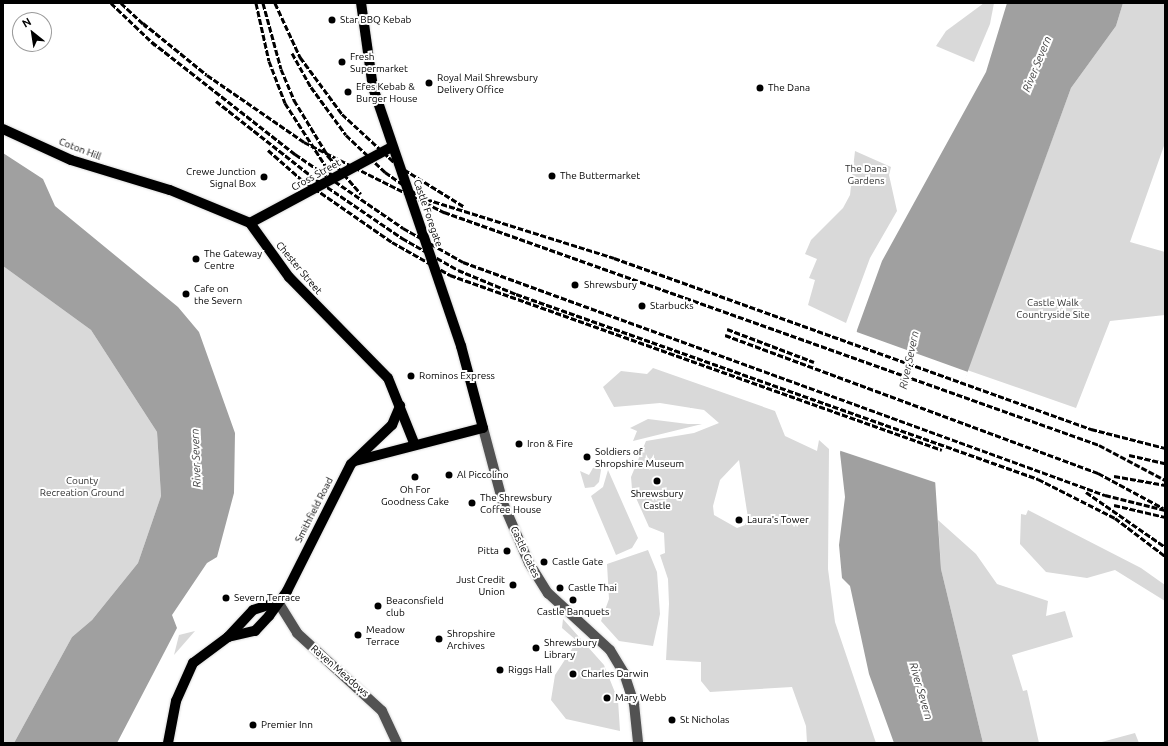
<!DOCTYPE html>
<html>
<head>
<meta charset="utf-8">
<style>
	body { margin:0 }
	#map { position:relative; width:1168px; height:746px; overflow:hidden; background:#fff; font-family:Ubuntu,sans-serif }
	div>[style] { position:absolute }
	.green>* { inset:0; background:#d9d9d9 }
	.water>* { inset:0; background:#a0a0a0 }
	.pier>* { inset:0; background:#fff }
	.roads { filter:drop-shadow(0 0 1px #dbdbdb) drop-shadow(0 0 1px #dbdbdb) }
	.minor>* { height:10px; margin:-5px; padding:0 5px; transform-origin:5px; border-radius:5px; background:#525252 }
	.major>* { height:10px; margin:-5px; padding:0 5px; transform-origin:5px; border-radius:5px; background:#000 }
	.rail>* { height:3px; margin-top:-1.5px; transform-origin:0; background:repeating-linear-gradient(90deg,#000 0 6px,transparent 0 8px) }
	.dots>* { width:11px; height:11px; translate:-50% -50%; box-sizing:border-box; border:2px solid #fff; border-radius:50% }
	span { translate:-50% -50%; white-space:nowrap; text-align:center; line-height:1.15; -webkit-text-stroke:4px #fff; paint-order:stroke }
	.poi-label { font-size:10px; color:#000 }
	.left { translate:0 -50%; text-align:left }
	.right { translate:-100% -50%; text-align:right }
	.street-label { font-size:10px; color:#000 }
	.park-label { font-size:10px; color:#303030 }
	.water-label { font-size:11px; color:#414141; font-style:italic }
	.frame { position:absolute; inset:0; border:4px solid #000; pointer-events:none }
	.north { position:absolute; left:12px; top:12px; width:40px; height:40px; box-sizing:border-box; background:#fff; border:1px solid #999; border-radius:50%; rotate:330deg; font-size:11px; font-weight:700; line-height:16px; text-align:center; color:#000 }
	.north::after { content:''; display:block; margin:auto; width:14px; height:18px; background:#000; clip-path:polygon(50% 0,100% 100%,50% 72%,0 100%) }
</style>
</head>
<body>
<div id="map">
	<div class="green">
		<i style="clip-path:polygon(984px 3px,994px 3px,990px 24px,974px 62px,936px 46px,946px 31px)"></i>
		<i style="clip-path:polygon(1123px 3px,1165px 3px,1165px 143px,1130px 242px,1165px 252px,1165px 315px,1110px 321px,1076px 408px,967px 370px,1071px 88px,1116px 26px)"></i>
		<i style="clip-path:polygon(855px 151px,891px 167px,889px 175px,897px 211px,870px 258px,846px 323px,808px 305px,815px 280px,809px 278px,817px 259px,805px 254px,811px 240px,843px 208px,850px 195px)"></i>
		<i style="clip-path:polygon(3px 266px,91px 330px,157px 432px,161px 496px,138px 563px,92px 620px,72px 637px,14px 743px,3px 742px)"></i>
		<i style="clip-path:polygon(evenodd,653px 368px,775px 411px,785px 436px,817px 451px,819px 440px,829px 449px,828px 569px,835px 622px,876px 743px,807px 743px,806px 726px,792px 687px,710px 692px,701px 681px,701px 662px,666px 660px,669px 604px,668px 579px,660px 555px,665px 553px,664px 533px,649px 527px,632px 489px,631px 477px,646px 441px,694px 433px,719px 423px,704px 410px,660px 403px,614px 407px,603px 387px,621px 371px,647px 374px,653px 368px,739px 460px,748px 518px,745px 525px,737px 528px,714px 515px,713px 506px,720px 480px,739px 460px)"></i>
		<i style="clip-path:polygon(648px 419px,688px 424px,702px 424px,633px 441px,637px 431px,630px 428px)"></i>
		<i style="clip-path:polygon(598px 459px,601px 470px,599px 482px,594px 487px,585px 488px,580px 471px,589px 475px)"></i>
		<i style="clip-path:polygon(608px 470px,638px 538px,632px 548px,616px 555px,591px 496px,603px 487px)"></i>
		<i style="clip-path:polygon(1028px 510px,1141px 568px,1165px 585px,1165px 601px,1115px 570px,1087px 578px,1046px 572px,1020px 544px,1021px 514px,1026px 515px)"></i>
		<i style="clip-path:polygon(938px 520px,976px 554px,997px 584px,1048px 601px,1046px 616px,1065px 611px,1073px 637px,1012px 655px,1023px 691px,1027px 690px,1039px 743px,983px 743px,941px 569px)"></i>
		<i style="clip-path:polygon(648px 550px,657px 572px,660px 614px,653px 646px,619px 641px,601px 621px,609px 599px,607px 564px)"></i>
		<i style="clip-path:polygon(563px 619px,604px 665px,618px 700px,620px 731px,566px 719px,551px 700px,555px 675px,577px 641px,562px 628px)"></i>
		<i style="clip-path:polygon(195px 631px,174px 655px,179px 635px)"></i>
		<i style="clip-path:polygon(1135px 733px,1139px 743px,1098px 743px)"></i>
	</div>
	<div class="water">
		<i style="clip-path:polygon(1007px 3px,1123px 3px,1116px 26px,1071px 88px,934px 464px,941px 569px,983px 743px,894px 743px,869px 674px,850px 586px,842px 578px,839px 545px,845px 497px,840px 453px,857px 330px,882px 261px,986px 72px)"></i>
		<i style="clip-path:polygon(3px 153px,43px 179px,55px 206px,178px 307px,199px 332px,235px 433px,234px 493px,217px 557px,207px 563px,172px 615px,177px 628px,117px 743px,14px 743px,72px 637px,92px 620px,138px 563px,161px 496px,157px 432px,91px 330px,3px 266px)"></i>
	</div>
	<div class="pier">
		<i style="clip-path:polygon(854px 331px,968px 372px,936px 464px,937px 483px,838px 450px)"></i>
	</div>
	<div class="roads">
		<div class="minor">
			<i style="left:483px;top:428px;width:78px;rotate:75.1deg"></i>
			<i style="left:503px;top:503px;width:65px;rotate:66.6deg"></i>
			<i style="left:529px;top:563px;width:36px;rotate:58deg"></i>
			<i style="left:548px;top:593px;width:84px;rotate:42.6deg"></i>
			<i style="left:610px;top:650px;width:27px;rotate:59deg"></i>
			<i style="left:624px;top:673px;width:33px;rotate:72deg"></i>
			<i style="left:634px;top:704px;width:39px;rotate:84deg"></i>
			<i style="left:278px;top:602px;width:36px;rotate:58deg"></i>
			<i style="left:297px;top:633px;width:115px;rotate:42.5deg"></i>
			<i style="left:382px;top:711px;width:35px;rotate:65deg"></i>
		</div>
		<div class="major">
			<i style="left:3px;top:129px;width:75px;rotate:24.5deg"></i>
			<i style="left:71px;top:160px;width:103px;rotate:16.9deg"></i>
			<i style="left:170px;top:190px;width:87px;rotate:22.4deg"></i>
			<i style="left:250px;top:223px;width:67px;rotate:54.2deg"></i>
			<i style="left:289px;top:277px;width:141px;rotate:45.6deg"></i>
			<i style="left:388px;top:378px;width:72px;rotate:68.1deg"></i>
			<i style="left:250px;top:223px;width:161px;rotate:-28.2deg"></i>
			<i style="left:355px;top:461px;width:132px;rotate:-14.5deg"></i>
			<i style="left:483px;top:428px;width:85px;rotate:-105deg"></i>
			<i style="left:461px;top:346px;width:273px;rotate:-108.8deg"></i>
			<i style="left:373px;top:88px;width:86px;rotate:-98deg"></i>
			<i style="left:228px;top:637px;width:37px;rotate:-47deg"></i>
			<i style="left:253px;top:610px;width:26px;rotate:-18deg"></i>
			<i style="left:168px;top:743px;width:43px;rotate:-79.2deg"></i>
			<i style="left:176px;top:701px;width:42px;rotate:-65.9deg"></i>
			<i style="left:193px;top:663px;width:44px;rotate:-36.6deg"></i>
			<i style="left:228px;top:637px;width:28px;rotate:-13deg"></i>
			<i style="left:255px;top:631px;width:21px;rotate:-47deg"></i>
			<i style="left:269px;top:616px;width:31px;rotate:-54deg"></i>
			<i style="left:287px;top:591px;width:142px;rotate:-63.3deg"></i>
			<i style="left:351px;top:464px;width:57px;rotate:-43.6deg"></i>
			<i style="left:392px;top:425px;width:21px;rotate:-67deg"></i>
		</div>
	</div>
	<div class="rail">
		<i style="left:111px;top:3px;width:61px;rotate:43.7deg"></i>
		<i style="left:121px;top:3px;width:35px;rotate:43deg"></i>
		<i style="left:256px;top:3px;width:59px;rotate:77.4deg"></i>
		<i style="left:269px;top:61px;width:45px;rotate:69.1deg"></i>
		<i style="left:285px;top:103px;width:87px;rotate:57.2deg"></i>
		<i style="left:263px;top:3px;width:68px;rotate:74.7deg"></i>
		<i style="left:281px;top:69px;width:34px;rotate:67deg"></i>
		<i style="left:294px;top:100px;width:66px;rotate:58.7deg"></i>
		<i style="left:328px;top:156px;width:50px;rotate:49deg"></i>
		<i style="left:275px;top:3px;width:60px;rotate:65.2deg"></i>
		<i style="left:300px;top:57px;width:71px;rotate:53.6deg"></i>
		<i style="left:342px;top:114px;width:75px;rotate:42.8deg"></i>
		<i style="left:397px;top:165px;width:78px;rotate:31.8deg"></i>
		<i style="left:143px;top:23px;width:82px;rotate:39.1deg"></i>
		<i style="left:207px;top:75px;width:118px;rotate:34.6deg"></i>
		<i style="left:304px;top:142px;width:157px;rotate:26.6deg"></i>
		<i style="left:444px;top:212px;width:695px;rotate:19.58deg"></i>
		<i style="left:1099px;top:445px;width:75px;rotate:27.9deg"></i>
		<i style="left:152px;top:42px;width:182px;rotate:38.1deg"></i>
		<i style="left:295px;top:154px;width:131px;rotate:34.4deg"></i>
		<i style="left:403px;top:228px;width:69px;rotate:29.5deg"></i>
		<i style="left:463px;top:262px;width:683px;rotate:19.95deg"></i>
		<i style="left:1105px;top:495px;width:62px;rotate:14deg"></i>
		<i style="left:292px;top:53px;width:39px;rotate:61deg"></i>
		<i style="left:311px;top:87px;width:59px;rotate:53.9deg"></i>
		<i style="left:346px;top:135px;width:54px;rotate:43.5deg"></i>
		<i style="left:385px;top:172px;width:38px;rotate:35deg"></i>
		<i style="left:216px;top:101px;width:125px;rotate:38.2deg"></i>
		<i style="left:314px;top:178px;width:107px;rotate:34.3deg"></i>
		<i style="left:402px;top:238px;width:64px;rotate:29.7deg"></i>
		<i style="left:458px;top:270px;width:63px;rotate:22.5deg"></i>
		<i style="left:516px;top:294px;width:554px;rotate:19.51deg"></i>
		<i style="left:1038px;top:479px;width:86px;rotate:26.9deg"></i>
		<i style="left:1115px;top:518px;width:63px;rotate:37.2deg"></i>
		<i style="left:268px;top:150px;width:44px;rotate:41.3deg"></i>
		<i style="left:301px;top:179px;width:111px;rotate:34.7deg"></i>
		<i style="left:392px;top:242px;width:67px;rotate:29.6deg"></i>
		<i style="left:450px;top:275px;width:522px;rotate:19.58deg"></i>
		<i style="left:426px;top:199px;width:197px;rotate:17.4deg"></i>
		<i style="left:614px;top:258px;width:507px;rotate:19.72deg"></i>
		<i style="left:1091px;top:429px;width:76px;rotate:14.4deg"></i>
		<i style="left:727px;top:329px;width:93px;rotate:20.8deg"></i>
		<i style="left:725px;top:335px;width:398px;rotate:20.3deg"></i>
		<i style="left:1098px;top:473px;width:74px;rotate:28.3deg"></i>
		<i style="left:1129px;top:455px;width:37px;rotate:13deg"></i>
		<i style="left:1114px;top:476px;width:52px;rotate:10deg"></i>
		<i style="left:1086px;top:492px;width:96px;rotate:34.8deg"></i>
		<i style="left:1114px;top:505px;width:52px;rotate:13.2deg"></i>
	</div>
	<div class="dots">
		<i style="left:332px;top:20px;background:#000"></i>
		<i style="left:342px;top:62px;background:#000"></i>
		<i style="left:429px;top:83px;background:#000"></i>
		<i style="left:760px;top:88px;background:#000"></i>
		<i style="left:348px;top:92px;background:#000"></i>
		<i style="left:552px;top:176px;background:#000"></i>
		<i style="left:264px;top:177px;background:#000"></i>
		<i style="left:196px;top:259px;background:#000"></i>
		<i style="left:575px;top:285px;background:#000"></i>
		<i style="left:186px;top:294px;background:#000"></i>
		<i style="left:642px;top:306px;background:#000"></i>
		<i style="left:411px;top:376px;background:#000"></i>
		<i style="left:519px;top:444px;background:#000"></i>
		<i style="left:587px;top:457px;background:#000"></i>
		<i style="left:449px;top:475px;background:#000"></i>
		<i style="left:415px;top:477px;background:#000"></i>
		<i style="left:657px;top:481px;background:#000"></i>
		<i style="left:472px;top:503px;background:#000"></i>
		<i style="left:739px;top:520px;background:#000"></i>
		<i style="left:507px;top:551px;background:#000"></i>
		<i style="left:544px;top:562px;background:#000"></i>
		<i style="left:513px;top:585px;background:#000"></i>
		<i style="left:560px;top:588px;background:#000"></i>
		<i style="left:226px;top:598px;background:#000"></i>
		<i style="left:573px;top:600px;background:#000"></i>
		<i style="left:378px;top:606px;background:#000"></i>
		<i style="left:358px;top:635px;background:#000"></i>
		<i style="left:439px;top:639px;background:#000"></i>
		<i style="left:536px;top:648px;background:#000"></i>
		<i style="left:500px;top:670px;background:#000"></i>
		<i style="left:573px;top:674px;background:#000"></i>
		<i style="left:607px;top:698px;background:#000"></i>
		<i style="left:672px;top:720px;background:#000"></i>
		<i style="left:253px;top:725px;background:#000"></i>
	</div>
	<div class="poi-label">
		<span class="left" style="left:340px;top:20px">Star BBQ Kebab</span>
		<span class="left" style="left:350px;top:62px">Fresh<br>Supermarket</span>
		<span class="left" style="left:437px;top:83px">Royal Mail Shrewsbury<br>Delivery Office</span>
		<span class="left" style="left:356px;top:92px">Efes Kebab &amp;<br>Burger House</span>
		<span class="left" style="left:768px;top:88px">The Dana</span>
		<span class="right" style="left:256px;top:177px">Crewe Junction<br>Signal Box</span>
		<span class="left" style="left:560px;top:176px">The Buttermarket</span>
		<span class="left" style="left:204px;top:259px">The Gateway<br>Centre</span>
		<span class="left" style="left:584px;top:285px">Shrewsbury</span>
		<span class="left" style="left:194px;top:294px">Cafe on<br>the Severn</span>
		<span class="left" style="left:650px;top:306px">Starbucks</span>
		<span class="left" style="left:419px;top:376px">Rominos Express</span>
		<span class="left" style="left:527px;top:444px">Iron &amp; Fire</span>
		<span class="left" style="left:595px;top:457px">Soldiers of<br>Shropshire Museum</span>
		<span class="left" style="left:457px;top:475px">Al Piccolino</span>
		<span style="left:415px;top:495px">Oh For<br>Goodness Cake</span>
		<span style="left:657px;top:499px">Shrewsbury<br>Castle</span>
		<span class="left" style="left:480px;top:503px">The Shrewsbury<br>Coffee House</span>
		<span class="left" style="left:747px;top:520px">Laura's Tower</span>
		<span class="right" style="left:499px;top:551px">Pitta</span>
		<span class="left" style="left:552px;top:562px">Castle Gate</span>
		<span class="right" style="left:505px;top:585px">Just Credit<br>Union</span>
		<span class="left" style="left:568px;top:588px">Castle Thai</span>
		<span class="left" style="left:234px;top:598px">Severn Terrace</span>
		<span class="left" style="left:386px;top:606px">Beaconsfield<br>club</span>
		<span style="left:573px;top:612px">Castle Banquets</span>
		<span class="left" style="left:366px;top:635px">Meadow<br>Terrace</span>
		<span class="left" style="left:447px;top:639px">Shropshire<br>Archives</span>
		<span class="left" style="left:544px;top:648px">Shrewsbury<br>Library</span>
		<span class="left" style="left:508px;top:670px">Riggs Hall</span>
		<span class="left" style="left:581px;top:674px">Charles Darwin</span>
		<span class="left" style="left:615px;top:698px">Mary Webb</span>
		<span class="left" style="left:680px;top:720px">St Nicholas</span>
		<span class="left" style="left:261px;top:725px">Premier Inn</span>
	</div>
	<div class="street-label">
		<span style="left:80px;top:149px;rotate:21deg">Coton Hill</span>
		<span style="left:316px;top:175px;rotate:-29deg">Cross Street</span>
		<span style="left:428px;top:213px;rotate:71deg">Castle Foregate</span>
		<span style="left:299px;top:268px;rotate:50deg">Chester Street</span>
		<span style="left:314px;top:510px;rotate:-63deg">Smithfield Road</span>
		<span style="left:525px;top:552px;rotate:65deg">Castle Gates</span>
		<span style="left:340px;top:671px;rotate:41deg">Raven Meadows</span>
	</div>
	<div class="park-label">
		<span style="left:866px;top:174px">The Dana<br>Gardens</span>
		<span style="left:1053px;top:308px">Castle Walk<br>Countryside Site</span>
		<span style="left:82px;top:486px">County<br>Recreation Ground</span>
	</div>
	<div class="water-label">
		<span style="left:1037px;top:64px;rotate:-68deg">River Severn</span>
		<span style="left:909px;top:360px;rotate:-78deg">River Severn</span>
		<span style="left:196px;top:458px;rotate:-92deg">River Severn</span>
		<span style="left:921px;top:691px;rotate:74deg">River Severn</span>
	</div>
	<div class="frame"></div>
	<div class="north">N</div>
</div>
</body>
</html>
